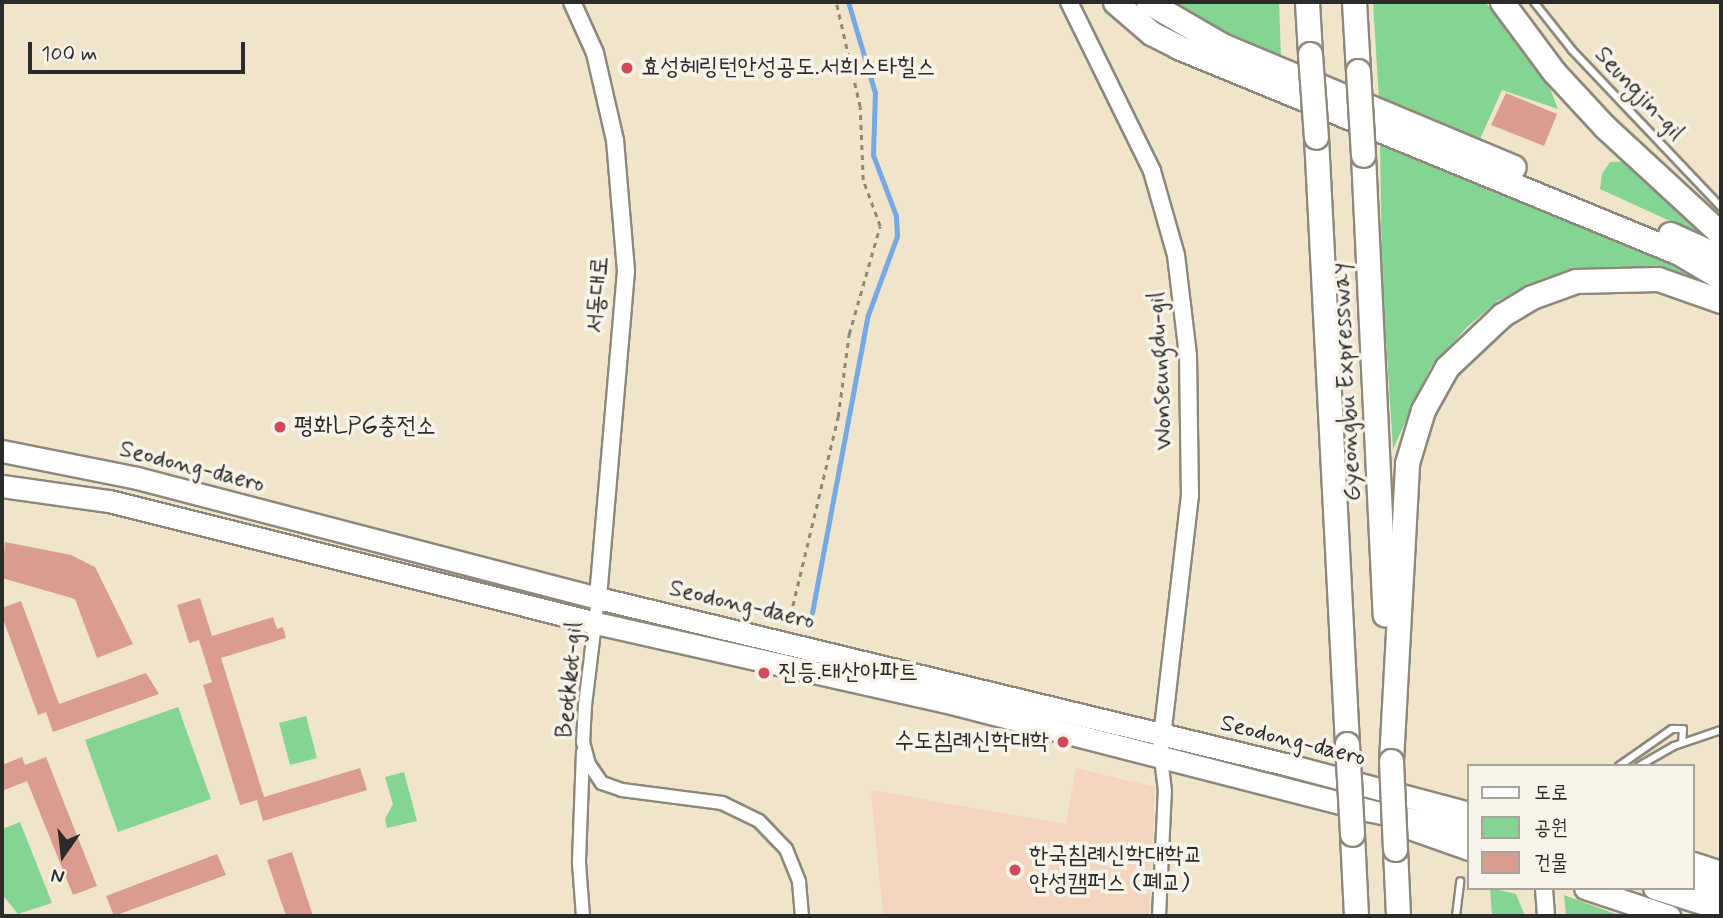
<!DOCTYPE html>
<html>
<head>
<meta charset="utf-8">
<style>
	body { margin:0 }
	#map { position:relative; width:1723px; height:918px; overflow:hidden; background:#f0e5cb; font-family:Mynerve,"Poor Story",sans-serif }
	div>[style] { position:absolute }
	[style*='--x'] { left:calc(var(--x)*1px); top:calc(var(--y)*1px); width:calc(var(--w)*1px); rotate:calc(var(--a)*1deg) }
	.built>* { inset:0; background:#f3d4bf }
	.green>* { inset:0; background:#84d493 }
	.stream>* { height:4.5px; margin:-2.25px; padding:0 2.25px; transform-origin:2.25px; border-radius:2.25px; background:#76a9e2 }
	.building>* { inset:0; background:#d99c8e }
	.path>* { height:2.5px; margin-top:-1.25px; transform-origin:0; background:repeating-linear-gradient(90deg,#8e887b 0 5px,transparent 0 10px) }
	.roads { filter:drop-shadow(2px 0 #8e887b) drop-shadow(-2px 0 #8e887b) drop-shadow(0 2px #8e887b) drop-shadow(0 -2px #8e887b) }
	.service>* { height:6px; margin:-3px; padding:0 3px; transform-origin:3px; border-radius:3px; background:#fff }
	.minor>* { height:12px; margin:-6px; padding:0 6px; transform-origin:6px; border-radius:6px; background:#fff }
	.tertiary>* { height:16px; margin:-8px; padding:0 8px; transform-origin:8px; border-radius:8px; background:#fff }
	.primary>* { height:21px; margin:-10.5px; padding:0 10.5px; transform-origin:10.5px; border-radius:10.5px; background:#fff }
	.motorway>* { height:23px; margin:-11.5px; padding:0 11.5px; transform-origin:11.5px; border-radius:11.5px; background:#fff }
	.bridges { filter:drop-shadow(2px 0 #8e887b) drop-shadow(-2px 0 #8e887b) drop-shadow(0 2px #8e887b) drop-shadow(0 -2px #8e887b) }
	.motorway-bridge>* { height:23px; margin:-11.5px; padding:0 11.5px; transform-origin:11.5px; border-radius:11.5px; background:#fff }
	.dots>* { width:19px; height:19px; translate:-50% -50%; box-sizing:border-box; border:4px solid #f7f3e8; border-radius:50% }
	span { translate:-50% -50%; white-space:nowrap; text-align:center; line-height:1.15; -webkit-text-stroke:7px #f7f3e8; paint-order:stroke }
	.poi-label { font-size:24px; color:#2b2b2b }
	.left { translate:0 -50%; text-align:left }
	.right { translate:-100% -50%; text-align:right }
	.street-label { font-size:24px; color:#2b2b2b }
	.frame { position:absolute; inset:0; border:4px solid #2b2b2b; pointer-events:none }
	.legend { position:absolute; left:1467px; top:764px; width:228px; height:126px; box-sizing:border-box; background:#f7f3e8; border:2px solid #a5a39c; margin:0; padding:9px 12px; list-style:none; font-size:21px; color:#2b2b2b }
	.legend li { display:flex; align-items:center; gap:14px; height:35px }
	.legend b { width:35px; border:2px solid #a5a39c }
	.north { position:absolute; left:28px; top:820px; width:70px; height:70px; -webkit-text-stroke:5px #f7f3e8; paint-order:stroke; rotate:194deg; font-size:19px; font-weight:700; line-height:28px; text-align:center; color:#2b2b2b }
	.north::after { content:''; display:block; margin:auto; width:24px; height:32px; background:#2b2b2b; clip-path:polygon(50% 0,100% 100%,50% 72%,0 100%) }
	.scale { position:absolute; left:28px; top:42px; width:217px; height:32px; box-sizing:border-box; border:4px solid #2b2b2b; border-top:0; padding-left:9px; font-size:21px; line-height:24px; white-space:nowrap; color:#2b2b2b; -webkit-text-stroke:5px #f7f3e8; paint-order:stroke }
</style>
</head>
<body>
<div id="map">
	<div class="built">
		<div style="clip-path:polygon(1076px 768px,1155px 787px,1149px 916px,883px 915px,871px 790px,1066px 824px)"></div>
	</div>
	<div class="green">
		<div style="clip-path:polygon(1162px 2px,1279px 2px,1281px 57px,1226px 36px)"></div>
		<div style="clip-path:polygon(1373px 2px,1485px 2px,1546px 78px,1558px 109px,1502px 90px,1480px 139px,1379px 100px)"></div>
		<div style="clip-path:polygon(1380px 141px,1656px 254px,1695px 274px,1598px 267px,1560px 274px,1499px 300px,1467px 327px,1430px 368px,1393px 449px,1382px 278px)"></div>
		<div style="clip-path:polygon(1628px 161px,1716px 242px,1600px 189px,1602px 174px,1610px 162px)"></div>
		<div style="clip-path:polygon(178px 707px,211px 799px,118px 832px,85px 740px)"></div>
		<div style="clip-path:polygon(306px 716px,317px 758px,290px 765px,279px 723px)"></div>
		<div style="clip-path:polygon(404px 772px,417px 821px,387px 828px,385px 819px,393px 804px,385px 777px)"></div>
		<div style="clip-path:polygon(20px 822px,52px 903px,18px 914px,2px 894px,2px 829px)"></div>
		<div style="clip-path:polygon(1490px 888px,1516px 894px,1525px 916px,1492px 916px)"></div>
		<div style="clip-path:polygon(1564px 895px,1621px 916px,1566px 916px)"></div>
	</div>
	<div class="stream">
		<div style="--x:812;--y:613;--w:303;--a:-79.4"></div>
		<div style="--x:868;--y:315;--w:84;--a:-69.8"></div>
		<div style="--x:897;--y:236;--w:20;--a:-93"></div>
		<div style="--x:896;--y:216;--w:65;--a:-110.7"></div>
		<div style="--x:873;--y:155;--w:62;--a:-88.2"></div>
		<div style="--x:875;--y:93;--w:95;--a:-106.5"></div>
	</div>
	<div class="building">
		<div style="clip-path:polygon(1506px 93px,1557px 114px,1544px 146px,1491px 125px)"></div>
		<div style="clip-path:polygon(5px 542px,71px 555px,95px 567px,133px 644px,97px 658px,75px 599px,2px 578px)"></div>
		<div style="clip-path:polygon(200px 598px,212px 636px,273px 617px,277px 629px,283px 627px,286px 638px,221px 658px,264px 797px,360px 768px,367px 790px,263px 821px,257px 800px,240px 805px,203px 685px,212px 682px,199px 640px,189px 643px,177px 605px)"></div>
		<div style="clip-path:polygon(21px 601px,59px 704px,146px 673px,159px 694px,53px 732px,46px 712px,38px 715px,2px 616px,2px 608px)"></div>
		<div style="clip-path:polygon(22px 757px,25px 765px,46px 757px,97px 886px,73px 895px,27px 781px,2px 791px,2px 765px)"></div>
		<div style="clip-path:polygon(292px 852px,313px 916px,286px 916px,267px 860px)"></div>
		<div style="clip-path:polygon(217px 854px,226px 875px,114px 916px,106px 896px)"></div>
	</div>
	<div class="path">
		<div style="--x:788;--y:625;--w:214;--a:-76.5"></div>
		<div style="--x:838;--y:417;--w:84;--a:-82.5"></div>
		<div style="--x:849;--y:334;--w:112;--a:-74"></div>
		<div style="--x:880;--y:226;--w:49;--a:-110.3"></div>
		<div style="--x:863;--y:180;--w:73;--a:-92.4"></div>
		<div style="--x:860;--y:107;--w:108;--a:-102.9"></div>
	</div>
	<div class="roads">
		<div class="service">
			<div style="--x:1534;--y:2;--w:61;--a:51.6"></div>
			<div style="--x:1572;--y:50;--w:216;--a:46.5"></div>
			<div style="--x:1619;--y:766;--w:65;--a:-34.9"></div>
			<div style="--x:1672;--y:729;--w:11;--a:0"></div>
			<div style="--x:1683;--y:729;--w:13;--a:94"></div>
			<div style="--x:1639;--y:766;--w:40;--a:-29.7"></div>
			<div style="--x:1674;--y:746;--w:50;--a:-18.8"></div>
			<div style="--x:1456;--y:916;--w:35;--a:-83"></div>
		</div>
		<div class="minor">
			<div style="--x:598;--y:598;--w:108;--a:96.9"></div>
			<div style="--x:585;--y:705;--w:37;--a:93"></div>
			<div style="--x:583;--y:742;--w:23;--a:75"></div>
			<div style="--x:589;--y:764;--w:23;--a:56"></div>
			<div style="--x:602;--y:783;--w:21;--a:19"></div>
			<div style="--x:622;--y:790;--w:101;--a:7.4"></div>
			<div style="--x:722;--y:803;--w:41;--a:25.9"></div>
			<div style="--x:759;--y:821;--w:39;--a:46"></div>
			<div style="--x:786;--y:849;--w:35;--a:68"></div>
			<div style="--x:799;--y:882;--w:34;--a:85"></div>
			<div style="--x:583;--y:752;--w:111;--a:92.1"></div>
			<div style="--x:579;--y:863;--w:53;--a:85.7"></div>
			<div style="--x:1159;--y:916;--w:125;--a:-87.3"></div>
			<div style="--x:1165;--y:791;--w:32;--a:-97"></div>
		</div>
		<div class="tertiary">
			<div style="--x:572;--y:2;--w:56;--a:65.7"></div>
			<div style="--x:595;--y:53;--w:89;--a:77.1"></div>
			<div style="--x:615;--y:140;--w:131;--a:85.2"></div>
			<div style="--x:626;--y:271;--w:328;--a:94.9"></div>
			<div style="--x:1069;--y:2;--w:188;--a:63.8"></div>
			<div style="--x:1152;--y:171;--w:87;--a:74.1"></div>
			<div style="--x:1176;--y:255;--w:102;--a:83.2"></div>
			<div style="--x:1188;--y:356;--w:139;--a:89.2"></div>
			<div style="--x:1190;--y:495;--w:251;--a:96.6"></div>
			<div style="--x:1544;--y:888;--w:28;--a:86"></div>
		</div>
		<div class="primary">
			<div style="--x:2;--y:451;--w:138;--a:11.3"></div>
			<div style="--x:137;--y:478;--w:476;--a:14.6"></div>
			<div style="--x:598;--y:598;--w:711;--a:13.59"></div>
			<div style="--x:1289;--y:765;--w:186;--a:14.9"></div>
			<div style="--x:2;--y:486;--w:108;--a:8"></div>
			<div style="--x:109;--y:501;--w:502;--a:14.06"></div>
			<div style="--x:596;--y:623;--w:356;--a:12.7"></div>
			<div style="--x:943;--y:701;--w:438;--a:14.4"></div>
			<div style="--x:1367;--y:810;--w:104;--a:11.6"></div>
			<div style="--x:1407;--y:827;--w:66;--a:19.5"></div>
			<div style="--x:1693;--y:863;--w:29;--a:18"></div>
			<div style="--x:1693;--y:880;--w:29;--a:18"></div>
			<div style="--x:1585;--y:888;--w:89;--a:18.4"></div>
			<div style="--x:1654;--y:888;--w:70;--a:17.4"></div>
		</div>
		<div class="motorway">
			<div style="--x:1115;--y:2;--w:48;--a:40.7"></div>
			<div style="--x:1151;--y:33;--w:30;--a:27"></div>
			<div style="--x:1178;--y:47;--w:542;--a:22.35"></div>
			<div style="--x:1679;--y:253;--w:49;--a:30.8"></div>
			<div style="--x:1148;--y:2;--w:86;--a:30.2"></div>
			<div style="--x:1222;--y:45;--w:316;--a:22.7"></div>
			<div style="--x:1307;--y:2;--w:52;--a:86.7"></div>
			<div style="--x:1354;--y:2;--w:69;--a:86.7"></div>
			<div style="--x:1502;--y:2;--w:87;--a:53.4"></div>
			<div style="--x:1554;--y:72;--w:75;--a:47.2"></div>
			<div style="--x:1605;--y:127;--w:158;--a:42.7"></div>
			<div style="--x:1316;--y:137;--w:608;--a:87.08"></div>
			<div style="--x:1363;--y:155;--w:460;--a:87.3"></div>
			<div style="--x:1670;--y:234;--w:56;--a:24.3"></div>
			<div style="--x:1391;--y:761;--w:298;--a:-86.9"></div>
			<div style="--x:1407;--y:463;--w:55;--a:-73.2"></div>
			<div style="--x:1423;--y:410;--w:49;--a:-60.8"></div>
			<div style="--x:1447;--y:367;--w:76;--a:-43.4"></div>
			<div style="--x:1502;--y:315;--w:35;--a:-31"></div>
			<div style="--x:1532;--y:297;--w:47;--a:-20"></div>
			<div style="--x:1576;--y:281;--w:82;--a:-1.4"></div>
			<div style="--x:1658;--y:279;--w:67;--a:19.2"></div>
			<div style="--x:1352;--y:834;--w:82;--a:87.2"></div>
			<div style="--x:1395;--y:849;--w:67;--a:87.4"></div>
		</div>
	</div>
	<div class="bridges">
		<div class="motorway-bridge">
			<div style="--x:1310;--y:54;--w:83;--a:85.9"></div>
			<div style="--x:1358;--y:71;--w:84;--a:86.6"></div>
			<div style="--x:1347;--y:744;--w:90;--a:86.8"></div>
			<div style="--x:1391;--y:761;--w:88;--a:87.4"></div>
		</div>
	</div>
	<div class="dots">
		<div style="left:627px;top:68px;background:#d1495b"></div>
		<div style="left:280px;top:427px;background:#d1495b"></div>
		<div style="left:764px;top:673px;background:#d1495b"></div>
		<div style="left:1063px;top:742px;background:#d1495b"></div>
		<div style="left:1015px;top:870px;background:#d1495b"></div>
	</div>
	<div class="poi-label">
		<span class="left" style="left:641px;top:68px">효성헤링턴안성공도.서희스타힐스</span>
		<span class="left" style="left:294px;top:427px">평화LPG충전소</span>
		<span class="left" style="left:778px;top:673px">진등.태산아파트</span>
		<span class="right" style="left:1049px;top:742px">수도침례신학대학</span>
		<span class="left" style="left:1029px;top:870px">한국침례신학대학교<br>안성캠퍼스 (폐교)</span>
	</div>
	<div class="street-label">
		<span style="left:1639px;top:94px;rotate:47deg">Seungjin-gil</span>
		<span style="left:598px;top:295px;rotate:-86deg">서동대로</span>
		<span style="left:1161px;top:371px;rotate:-93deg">Wonseungdu-gil</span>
		<span style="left:1347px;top:382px;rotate:-93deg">Gyeongbu Expressway</span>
		<span style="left:192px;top:467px;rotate:14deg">Seodong-daero</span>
		<span style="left:742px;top:605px;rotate:13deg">Seodong-daero</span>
		<span style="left:570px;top:680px;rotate:-85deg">Beotkkot-gil</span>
		<span style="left:1293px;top:741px;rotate:14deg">Seodong-daero</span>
	</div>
	<div class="frame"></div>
	<ul class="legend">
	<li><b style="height:9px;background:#fff"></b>도로</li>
	<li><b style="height:19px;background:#84d493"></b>공원</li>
	<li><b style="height:19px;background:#d99c8e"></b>건물</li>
	</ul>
	<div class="north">N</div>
	<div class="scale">100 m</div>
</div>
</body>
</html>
